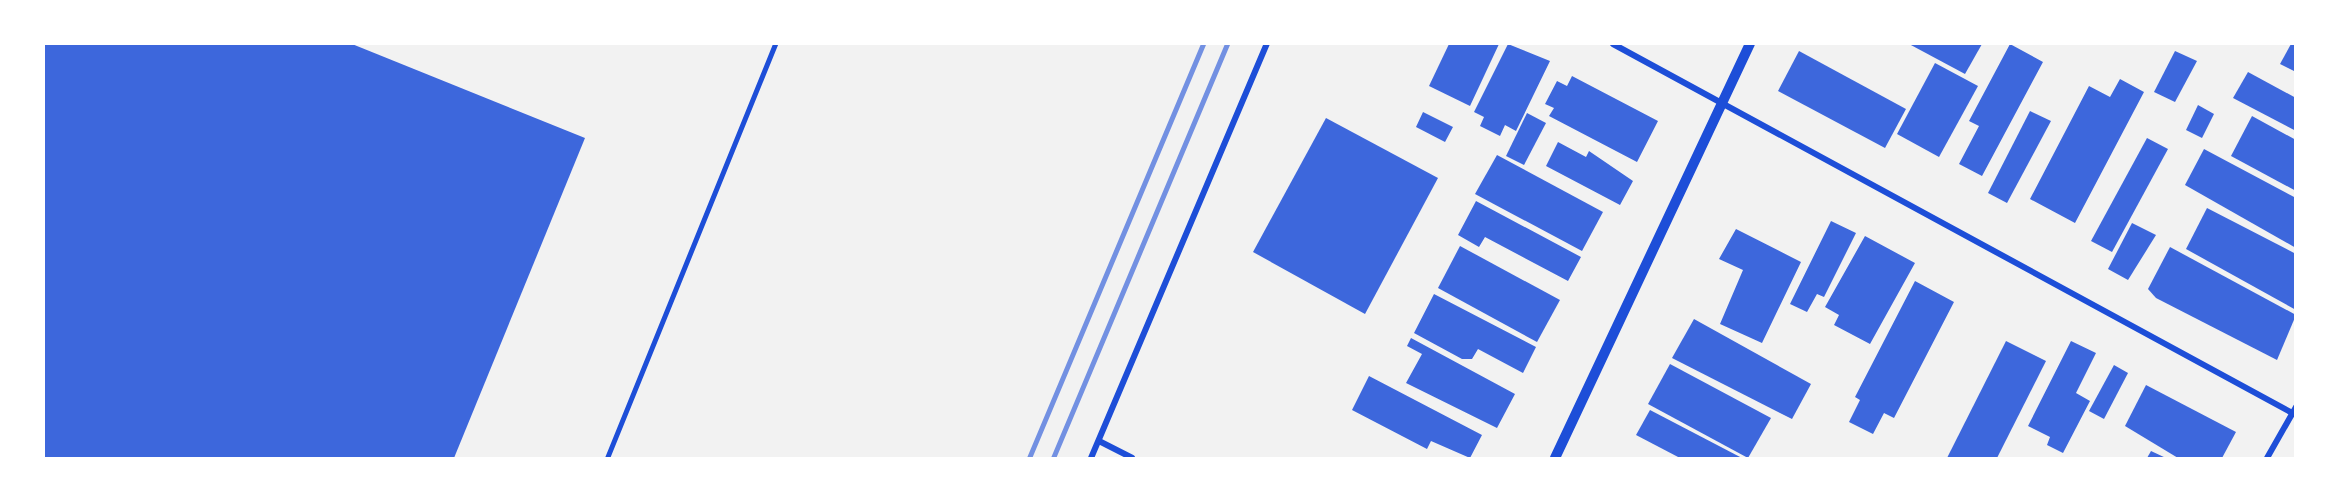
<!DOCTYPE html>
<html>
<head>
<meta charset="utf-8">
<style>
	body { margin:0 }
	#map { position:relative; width:2339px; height:502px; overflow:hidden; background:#f2f2f2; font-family:Montserrat,sans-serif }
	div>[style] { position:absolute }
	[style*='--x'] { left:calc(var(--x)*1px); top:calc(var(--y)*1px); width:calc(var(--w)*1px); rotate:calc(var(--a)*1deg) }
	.building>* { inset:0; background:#3d67dc }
	.service>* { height:4.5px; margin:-2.25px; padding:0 2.25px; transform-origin:2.25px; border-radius:2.25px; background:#1d4ed8 }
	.minor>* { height:6px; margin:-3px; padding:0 3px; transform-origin:3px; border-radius:3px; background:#1d4ed8 }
	.tertiary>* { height:10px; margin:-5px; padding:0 5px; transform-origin:5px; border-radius:5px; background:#1d4ed8 }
	.rail>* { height:4.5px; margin:-2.25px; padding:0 2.25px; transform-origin:2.25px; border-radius:2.25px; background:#7290e2 }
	span { translate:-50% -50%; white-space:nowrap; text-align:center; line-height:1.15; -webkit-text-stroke:4.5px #fff; paint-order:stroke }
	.frame { position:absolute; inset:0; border:45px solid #fff; pointer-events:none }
</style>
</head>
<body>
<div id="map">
	<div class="building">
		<div style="clip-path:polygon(44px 44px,352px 44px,585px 138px,454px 458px,44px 458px)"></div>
		<div style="clip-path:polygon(1449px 44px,1499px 44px,1470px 106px,1429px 86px)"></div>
		<div style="clip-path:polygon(1508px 44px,1550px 61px,1516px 131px,1505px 125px,1500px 136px,1480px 126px,1484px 117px,1474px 112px)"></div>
		<div style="clip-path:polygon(1909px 44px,1982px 44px,1965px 74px)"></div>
		<div style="clip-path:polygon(2010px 44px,2043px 62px,1982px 176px,1959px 164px,1979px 126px,1969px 121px)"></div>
		<div style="clip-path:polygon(2291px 44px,2296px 44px,2296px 72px,2280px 64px)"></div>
		<div style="clip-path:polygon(1799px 51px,1906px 109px,1885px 148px,1778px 91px)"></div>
		<div style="clip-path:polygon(2175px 51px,2197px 61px,2175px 102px,2154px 92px)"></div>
		<div style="clip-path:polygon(1935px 63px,1978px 86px,1939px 157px,1897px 134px)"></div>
		<div style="clip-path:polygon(2248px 72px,2296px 98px,2296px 131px,2233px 98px)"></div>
		<div style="clip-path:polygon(1572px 76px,1658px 121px,1637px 162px,1549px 116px,1554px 108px,1545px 104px,1557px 81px,1567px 86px)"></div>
		<div style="clip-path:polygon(2120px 79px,2144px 92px,2075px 223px,2030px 199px,2089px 86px,2110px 97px)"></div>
		<div style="clip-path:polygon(2198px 105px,2214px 114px,2202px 138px,2186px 130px)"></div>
		<div style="clip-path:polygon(2030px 111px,2051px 121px,2007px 203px,1988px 193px)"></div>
		<div style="clip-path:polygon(1423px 112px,1453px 127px,1445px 142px,1416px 127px)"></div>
		<div style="clip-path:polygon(1527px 113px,1546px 123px,1524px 165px,1506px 156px)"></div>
		<div style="clip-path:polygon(2252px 116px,2296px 140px,2296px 191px,2231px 156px)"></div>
		<div style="clip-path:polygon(1326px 118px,1438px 178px,1365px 314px,1253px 252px)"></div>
		<div style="clip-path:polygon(2147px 138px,2168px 149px,2112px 252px,2091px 241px)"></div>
		<div style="clip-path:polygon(1558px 142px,1586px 157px,1589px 151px,1633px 181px,1620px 205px,1546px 166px)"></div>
		<div style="clip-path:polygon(2204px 149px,2296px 198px,2296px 248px,2185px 185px)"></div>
		<div style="clip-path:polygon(1497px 155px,1603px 212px,1582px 251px,1475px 194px)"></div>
		<div style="clip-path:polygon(1476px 201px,1581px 257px,1568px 281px,1485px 237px,1479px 247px,1458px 235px)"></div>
		<div style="clip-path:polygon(2207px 208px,2296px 254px,2296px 310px,2186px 249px)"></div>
		<div style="clip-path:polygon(1831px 221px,1856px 233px,1824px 297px,1817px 294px,1807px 312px,1790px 304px)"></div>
		<div style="clip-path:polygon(2132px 223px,2156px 235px,2128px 280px,2108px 269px)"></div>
		<div style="clip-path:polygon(1736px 229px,1801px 262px,1762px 343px,1720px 324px,1743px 270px,1719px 259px)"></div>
		<div style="clip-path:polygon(1865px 236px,1915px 263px,1870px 344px,1834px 325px,1839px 315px,1825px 307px)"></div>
		<div style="clip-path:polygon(1460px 246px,1560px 300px,1537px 342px,1438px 288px)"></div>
		<div style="clip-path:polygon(2170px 247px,2296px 315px,2277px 360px,2156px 298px,2148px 289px)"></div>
		<div style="clip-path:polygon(1915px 281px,1954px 302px,1894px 418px,1884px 413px,1873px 434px,1849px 422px,1860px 400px,1855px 397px)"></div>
		<div style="clip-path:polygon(1434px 294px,1536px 347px,1523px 373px,1478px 349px,1472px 359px,1462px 359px,1414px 333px)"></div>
		<div style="clip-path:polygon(1694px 319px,1811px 384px,1792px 419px,1672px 358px)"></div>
		<div style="clip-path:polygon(1411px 338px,1515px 394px,1497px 428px,1406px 383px,1422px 354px,1407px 346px)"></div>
		<div style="clip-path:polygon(2006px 341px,2046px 361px,1997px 458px,1947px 458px)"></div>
		<div style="clip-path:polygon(2071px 341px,2096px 353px,2076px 393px,2090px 401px,2063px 453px,2047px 445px,2050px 437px,2028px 426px)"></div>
		<div style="clip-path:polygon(1670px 364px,1771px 418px,1748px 458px,1648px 404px)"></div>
		<div style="clip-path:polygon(2114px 365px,2128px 373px,2104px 419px,2089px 411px)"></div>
		<div style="clip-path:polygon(1369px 376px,1482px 435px,1470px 458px,1431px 441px,1427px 449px,1352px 410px)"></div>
		<div style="clip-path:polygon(2146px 385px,2236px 432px,2222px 458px,2178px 458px,2125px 426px)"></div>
		<div style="clip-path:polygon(1650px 410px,1742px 458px,1680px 458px,1636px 435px)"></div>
		<div style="clip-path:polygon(2151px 451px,2166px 458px,2147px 458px)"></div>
	</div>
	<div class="service">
		<div style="--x:607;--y:458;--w:447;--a:-67.9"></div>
	</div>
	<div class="minor">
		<div style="--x:1613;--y:44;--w:777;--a:28.51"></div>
		<div style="--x:1099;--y:441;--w:37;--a:27"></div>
		<div style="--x:1091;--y:458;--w:450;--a:-67"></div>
		<div style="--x:2267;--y:458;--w:59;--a:-60.4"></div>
	</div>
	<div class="tertiary">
		<div style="--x:1555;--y:458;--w:458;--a:-64.8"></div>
	</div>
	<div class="rail">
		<div style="--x:1029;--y:458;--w:449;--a:-67.2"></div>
		<div style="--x:1053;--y:458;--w:449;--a:-67.2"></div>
	</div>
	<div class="frame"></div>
</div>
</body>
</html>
